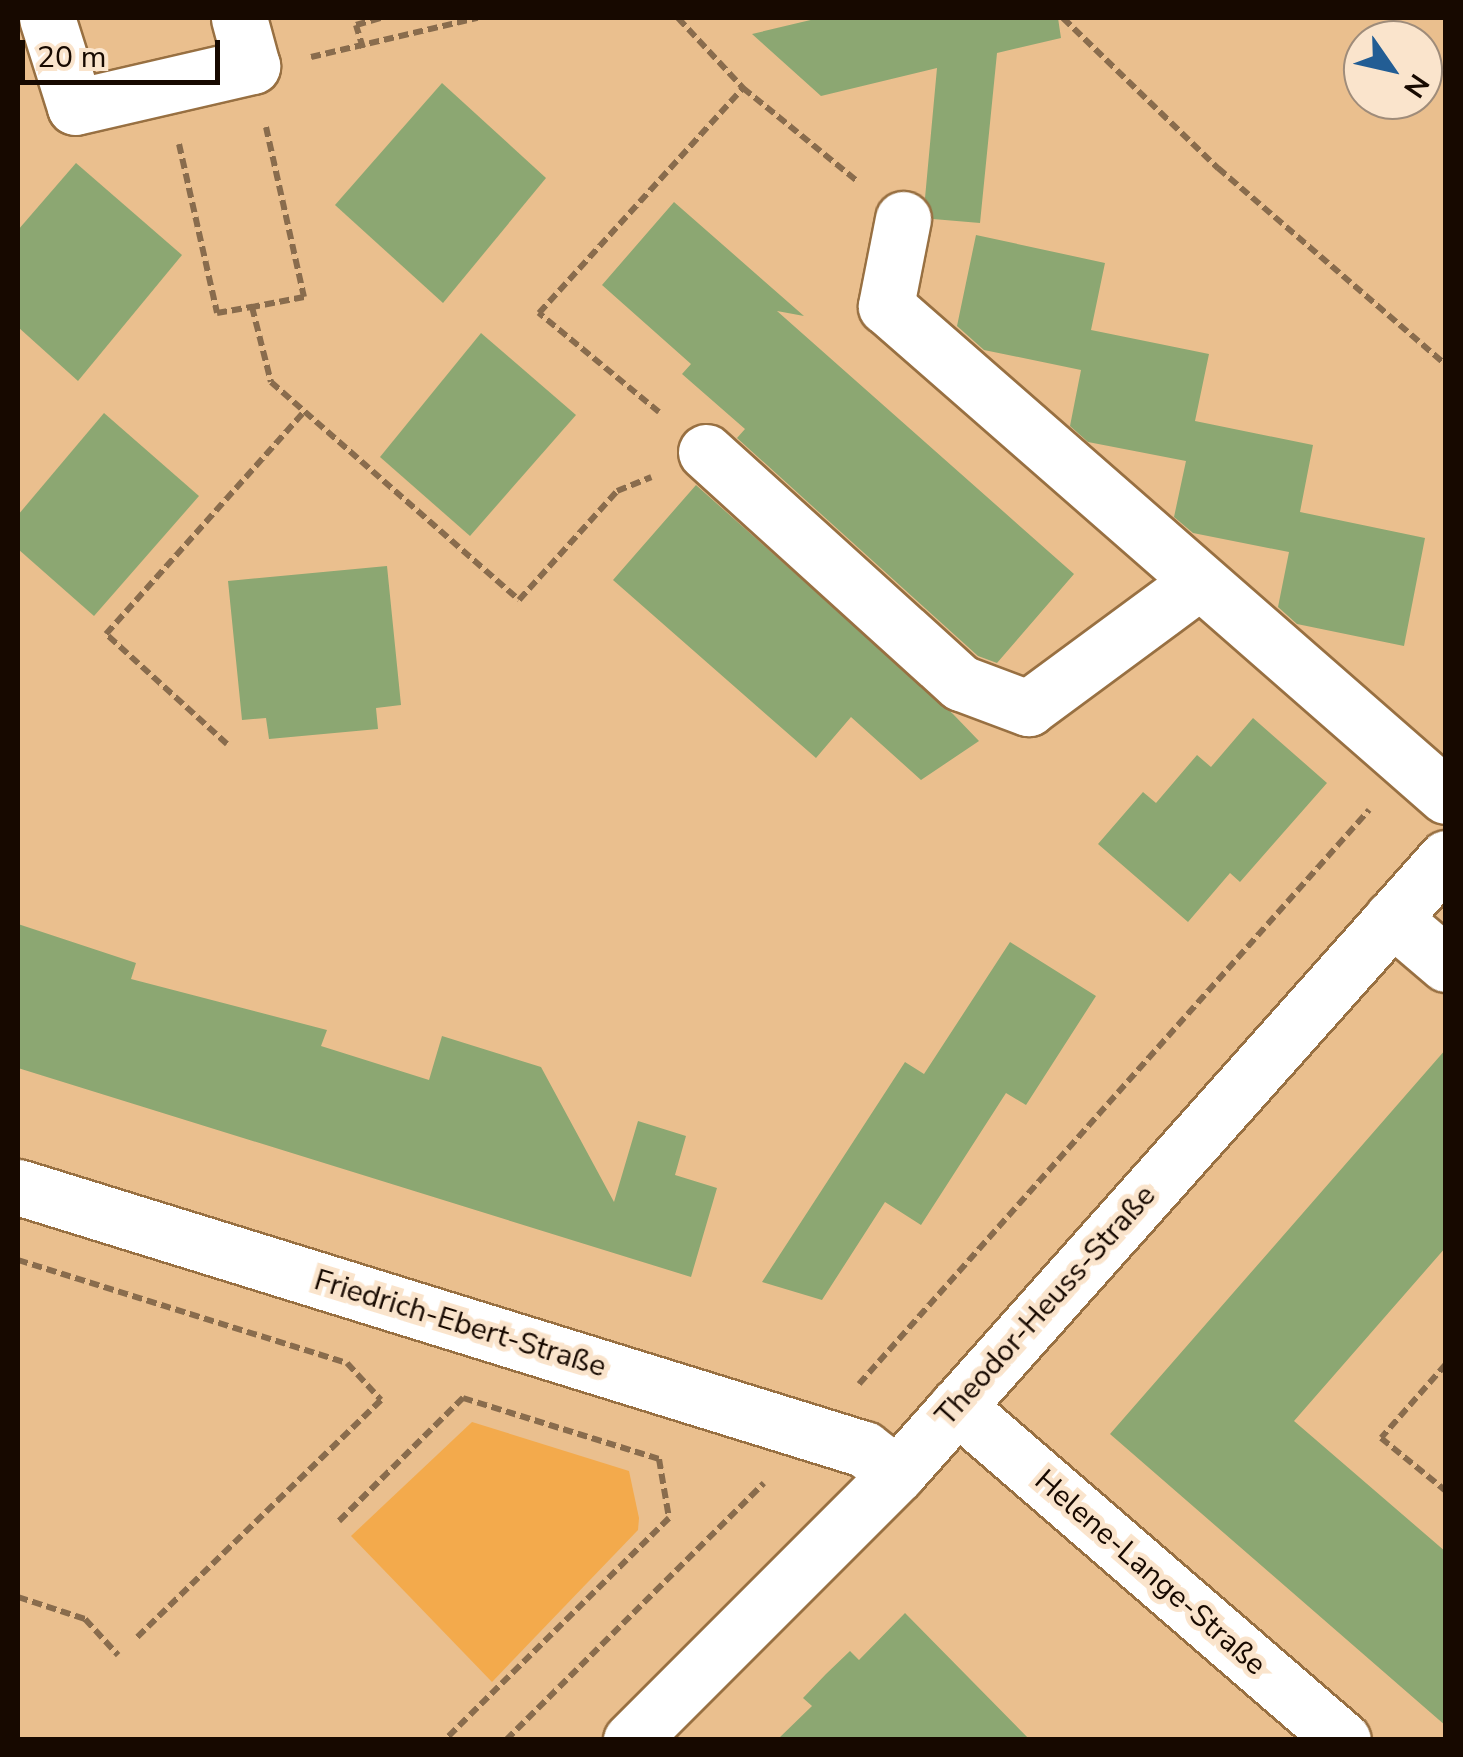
<!DOCTYPE html>
<html>
<head>
<meta charset="utf-8">
<style>
	body { margin:0 }
	#map { position:relative; width:1463px; height:1757px; overflow:hidden; background:#eabf8e; font-family:"Nunito Sans",sans-serif }
	div>[style] { position:absolute }
	[style*='--x'] { left:calc(var(--x)*1px); top:calc(var(--y)*1px); width:calc(var(--w)*1px); rotate:calc(var(--a)*1deg) }
	.green>* { inset:0; background:#f3aa4c }
	.building>* { inset:0; background:#8ca772 }
	.path>* { height:6px; margin-top:-3px; transform-origin:0; background:repeating-linear-gradient(90deg,#896c4d 0 10px,transparent 0 15px) }
	.roads { filter:drop-shadow(2px 0 #987042) drop-shadow(-2px 0 #987042) drop-shadow(0 2px #987042) drop-shadow(0 -2px #987042) }
	.minor>* { height:55px; margin:-27.5px; padding:0 27.5px; transform-origin:27.5px; border-radius:27.5px; background:#fff }
	span { translate:-50% -50%; white-space:nowrap; text-align:center; line-height:1.15; -webkit-text-stroke:10px #fae4cc; paint-order:stroke }
	.street-label { font-size:30px; color:#170900 }
	.frame { position:absolute; inset:0; border:20px solid #170900; pointer-events:none }
	.north { position:absolute; left:1343px; top:20px; width:100px; height:100px; box-sizing:border-box; background:#fae4cc; border:2px solid #9f8c7a; border-radius:50%; rotate:124deg; font-size:28px; font-weight:700; line-height:40px; text-align:center; color:#170900 }
	.north::after { content:''; display:block; margin:auto; width:35px; height:45px; background:#225d94; clip-path:polygon(50% 0,100% 100%,50% 72%,0 100%) }
	.scale { position:absolute; left:20px; top:40px; width:200px; height:45px; box-sizing:border-box; border:5px solid #170900; border-top:0; padding-left:12px; font-size:30px; line-height:35px; white-space:nowrap; color:#170900; -webkit-text-stroke:8px #fae4cc; paint-order:stroke }
</style>
</head>
<body>
<div id="map">
	<div class="green">
		<div style="clip-path:polygon(472px 1422px,629px 1471px,639px 1518px,638px 1530px,492px 1682px,351px 1536px)"></div>
	</div>
	<div class="building">
		<div style="clip-path:polygon(819px 18px,1058px 18px,1061px 38px,997px 53px,980px 223px,933px 219px,925px 198px,937px 68px,821px 96px,752px 34px)"></div>
		<div style="clip-path:polygon(442px 83px,546px 178px,443px 303px,335px 205px)"></div>
		<div style="clip-path:polygon(76px 163px,182px 255px,78px 381px,18px 327px,18px 230px)"></div>
		<div style="clip-path:polygon(674px 202px,804px 316px,777px 311px,1074px 574px,997px 663px,978px 656px,737px 438px,745px 429px,682px 374px,691px 364px,602px 285px)"></div>
		<div style="clip-path:polygon(976px 235px,1105px 263px,1091px 330px,1209px 354px,1195px 421px,1313px 445px,1300px 512px,1425px 538px,1404px 646px,1297px 624px,1278px 607px,1289px 552px,1193px 533px,1174px 517px,1186px 461px,1088px 442px,1070px 426px,1081px 370px,984px 350px,957px 326px)"></div>
		<div style="clip-path:polygon(481px 333px,576px 415px,470px 536px,380px 457px)"></div>
		<div style="clip-path:polygon(104px 413px,199px 496px,94px 616px,18px 549px,18px 515px)"></div>
		<div style="clip-path:polygon(696px 485px,953px 714px,979px 741px,921px 780px,851px 717px,816px 758px,613px 580px)"></div>
		<div style="clip-path:polygon(387px 566px,401px 705px,376px 708px,378px 729px,269px 739px,266px 718px,242px 720px,228px 581px)"></div>
		<div style="clip-path:polygon(1253px 718px,1327px 783px,1240px 882px,1230px 873px,1188px 922px,1098px 844px,1143px 792px,1156px 803px,1197px 755px,1211px 767px)"></div>
		<div style="clip-path:polygon(18px 924px,136px 963px,131px 979px,327px 1030px,321px 1046px,429px 1080px,442px 1036px,541px 1067px,614px 1202px,638px 1121px,686px 1136px,675px 1175px,717px 1188px,691px 1277px,18px 1068px)"></div>
		<div style="clip-path:polygon(1010px 942px,1096px 996px,1026px 1105px,1006px 1093px,921px 1225px,885px 1202px,822px 1300px,762px 1282px,905px 1062px,924px 1074px)"></div>
		<div style="clip-path:polygon(1446px 1049px,1446px 1247px,1294px 1421px,1446px 1552px,1446px 1726px,1110px 1434px)"></div>
		<div style="clip-path:polygon(905px 1613px,1030px 1740px,777px 1740px,812px 1706px,803px 1698px,826px 1674px,850px 1651px,859px 1660px)"></div>
	</div>
	<div class="path">
		<div style="--x:678;--y:18;--w:96;--a:47.1"></div>
		<div style="--x:743;--y:88;--w:146;--a:39.2"></div>
		<div style="--x:1063;--y:18;--w:216;--a:44.1"></div>
		<div style="--x:1218;--y:168;--w:301;--a:40.8"></div>
		<div style="--x:363;--y:48;--w:24;--a:-107"></div>
		<div style="--x:356;--y:25;--w:26;--a:-16"></div>
		<div style="--x:311;--y:57;--w:171;--a:-13.2"></div>
		<div style="--x:266;--y:127;--w:174;--a:77.4"></div>
		<div style="--x:304;--y:297;--w:53;--a:169.1"></div>
		<div style="--x:252;--y:307;--w:77;--a:75.8"></div>
		<div style="--x:271;--y:382;--w:330;--a:41.3"></div>
		<div style="--x:519;--y:600;--w:147;--a:-48"></div>
		<div style="--x:617;--y:491;--w:37;--a:-22"></div>
		<div style="--x:179;--y:144;--w:173;--a:77.3"></div>
		<div style="--x:217;--y:313;--w:36;--a:-10"></div>
		<div style="--x:659;--y:412;--w:156;--a:-140.5"></div>
		<div style="--x:539;--y:313;--w:304;--a:-47.8"></div>
		<div style="--x:227;--y:744;--w:164;--a:-137.7"></div>
		<div style="--x:106;--y:634;--w:297;--a:-48.3"></div>
		<div style="--x:18;--y:1260;--w:345;--a:17.4"></div>
		<div style="--x:347;--y:1363;--w:50;--a:47.4"></div>
		<div style="--x:381;--y:1400;--w:344;--a:135.8"></div>
		<div style="--x:1446;--y:1364;--w:98;--a:131.3"></div>
		<div style="--x:1381;--y:1438;--w:84;--a:39.2"></div>
		<div style="--x:859;--y:1384;--w:768;--a:-48.38"></div>
		<div style="--x:339;--y:1521;--w:175;--a:-44.8"></div>
		<div style="--x:463;--y:1398;--w:205;--a:17.3"></div>
		<div style="--x:659;--y:1459;--w:60;--a:80.4"></div>
		<div style="--x:669;--y:1518;--w:315;--a:135.3"></div>
		<div style="--x:18;--y:1597;--w:71;--a:18.2"></div>
		<div style="--x:85;--y:1619;--w:49;--a:47.5"></div>
		<div style="--x:506;--y:1740;--w:364;--a:-44.9"></div>
	</div>
	<div class="roads">
		<div class="minor">
			<div style="--x:47;--y:18;--w:93;--a:72.5"></div>
			<div style="--x:75;--y:107;--w:182;--a:-13"></div>
			<div style="--x:252;--y:66;--w:50;--a:-105.2"></div>
			<div style="--x:903;--y:219;--w:89;--a:101.1"></div>
			<div style="--x:886;--y:306;--w:744;--a:41.19"></div>
			<div style="--x:706;--y:452;--w:344;--a:42.2"></div>
			<div style="--x:961;--y:683;--w:72;--a:20.5"></div>
			<div style="--x:1028;--y:708;--w:209;--a:-36.4"></div>
			<div style="--x:1392;--y:918;--w:71;--a:40.4"></div>
			<div style="--x:18;--y:1187;--w:886;--a:17.21"></div>
			<div style="--x:864;--y:1449;--w:41;--a:37.1"></div>
			<div style="--x:957;--y:1406;--w:510;--a:40.87"></div>
			<div style="--x:631;--y:1740;--w:376;--a:-45"></div>
			<div style="--x:897;--y:1474;--w:825;--a:-48.29"></div>
		</div>
	</div>
	<div class="street-label">
		<span style="left:1046px;top:1306px;rotate:-48deg">Theodor-Heuss-Straße</span>
		<span style="left:460px;top:1324px;rotate:17deg">Friedrich-Ebert-Straße</span>
		<span style="left:1150px;top:1573px;rotate:41deg">Helene-Lange-Straße</span>
	</div>
	<div class="frame"></div>
	<div class="north">N</div>
	<div class="scale">20 m</div>
</div>
</body>
</html>
